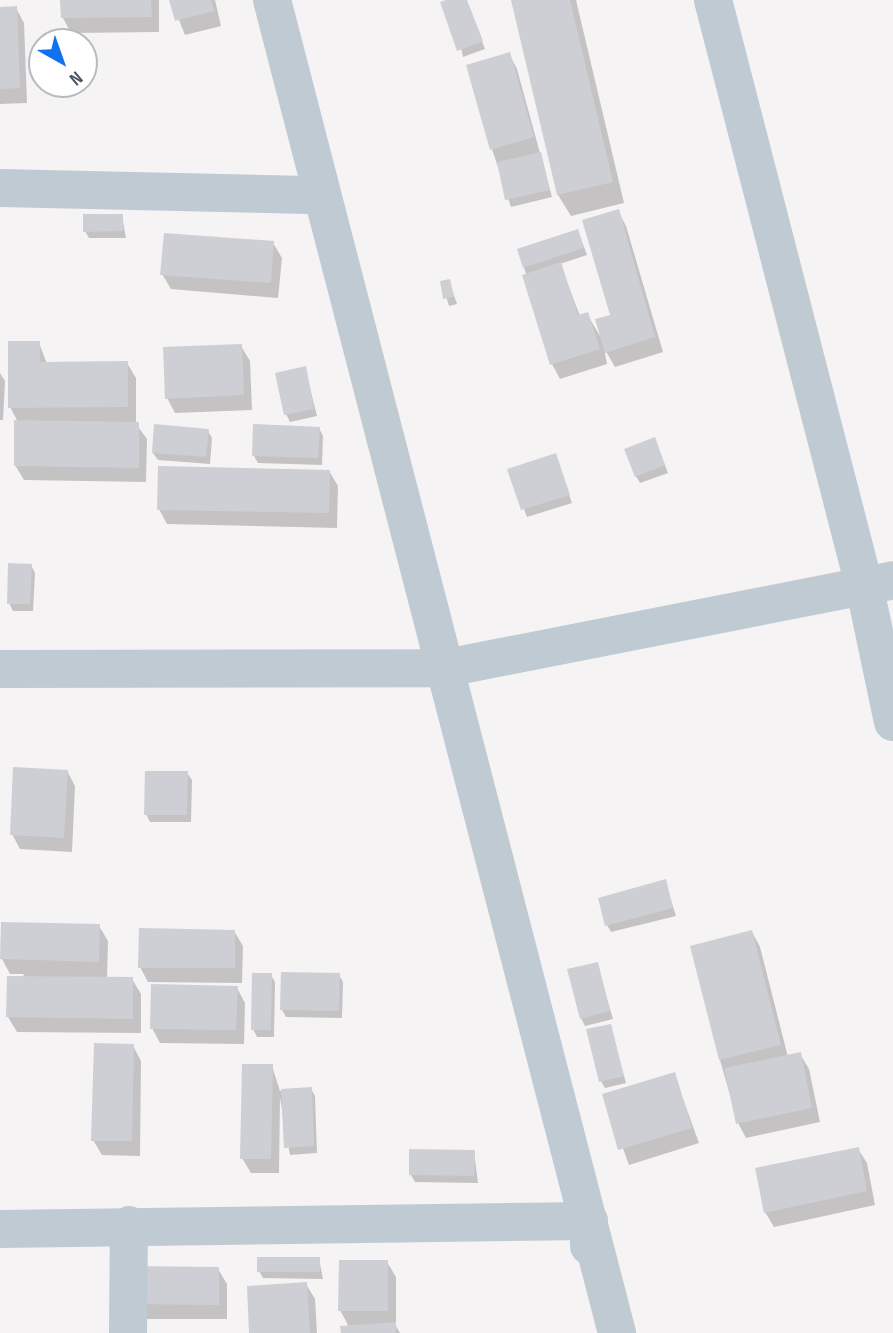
<!DOCTYPE html>
<html>
<head>
<meta charset="utf-8">
<style>
	body { margin:0 }
	#map { position:relative; width:893px; height:1333px; overflow:hidden; background:#f5f3f3; font-family:"Sofia Sans Condensed",sans-serif }
	div>[style] { position:absolute }
	[style*='--x'] { left:calc(var(--x)*1px); top:calc(var(--y)*1px); width:calc(var(--w)*1px); rotate:calc(var(--a)*1deg) }
	.shadow>* { inset:0; background:#0003 }
	.building>* { inset:0; background:#cdcfd5 }
	.minor>* { height:38px; margin:-19px; padding:0 19px; transform-origin:19px; border-radius:19px; background:#c0cad3 }
	.tertiary>* { height:38px; margin:-19px; padding:0 19px; transform-origin:19px; border-radius:19px; background:#c0cad3 }
	span { translate:-50% -50%; white-space:nowrap; text-align:center; line-height:1.15; -webkit-text-stroke:5px #fff; paint-order:stroke }
	.north { position:absolute; left:28px; top:28px; width:70px; height:70px; box-sizing:border-box; background:#fff; border:2px solid #b6bbc0; border-radius:50%; rotate:140deg; font-size:19px; font-weight:700; line-height:28px; text-align:center; color:#495662 }
	.north::after { content:''; display:block; margin:auto; width:24px; height:32px; background:#1171f1; clip-path:polygon(50% 0,100% 100%,50% 72%,0 100%) }
</style>
</head>
<body>
<div id="map">
	<div class="shadow">
		<div style="clip-path:polygon(62px 0,159px 0,159px 32px,71px 33px,63px 18px)"></div>
		<div style="clip-path:polygon(171px 0,215px 0,221px 26px,185px 35px)"></div>
		<div style="clip-path:polygon(451px 0,466px 0,485px 49px,463px 57px)"></div>
		<div style="clip-path:polygon(513px 0,576px 0,624px 203px,571px 216px,558px 195px)"></div>
		<div style="clip-path:polygon(16px 8px,24px 23px,27px 103px,0 104px,0 9px)"></div>
		<div style="clip-path:polygon(509px 54px,517px 69px,552px 197px,511px 207px,492px 149px)"></div>
		<div style="clip-path:polygon(618px 211px,626px 226px,663px 352px,615px 367px,604px 348px,607px 364px,560px 379px,552px 364px,524px 267px,578px 231px,587px 255px,560px 264px,580px 316px,587px 314px,603px 341px,612px 316px)"></div>
		<div style="clip-path:polygon(122px 216px,126px 238px,89px 238px,85px 231px)"></div>
		<div style="clip-path:polygon(273px 243px,282px 258px,278px 298px,171px 289px,162px 274px)"></div>
		<div style="clip-path:polygon(449px 281px,457px 304px,449px 306px,442px 283px)"></div>
		<div style="clip-path:polygon(39px 343px,47px 364px,127px 363px,136px 378px,136px 424px,147px 439px,146px 482px,24px 480px,15px 465px,18px 422px,10px 407px)"></div>
		<div style="clip-path:polygon(241px 346px,250px 361px,252px 410px,175px 413px,167px 398px)"></div>
		<div style="clip-path:polygon(305px 368px,317px 416px,290px 422px,286px 414px)"></div>
		<div style="clip-path:polygon(0 373px,5px 381px,3px 420px,0 420px)"></div>
		<div style="clip-path:polygon(319px 428px,323px 436px,322px 465px,258px 463px,254px 456px)"></div>
		<div style="clip-path:polygon(208px 431px,212px 438px,210px 464px,158px 460px,153px 453px)"></div>
		<div style="clip-path:polygon(655px 440px,668px 473px,640px 483px,636px 476px)"></div>
		<div style="clip-path:polygon(555px 455px,572px 503px,527px 517px,509px 470px)"></div>
		<div style="clip-path:polygon(329px 471px,338px 486px,337px 528px,167px 524px,159px 509px)"></div>
		<div style="clip-path:polygon(31px 565px,35px 573px,33px 611px,13px 611px,9px 603px)"></div>
		<div style="clip-path:polygon(67px 771px,75px 786px,72px 852px,20px 849px,12px 834px)"></div>
		<div style="clip-path:polygon(187px 773px,192px 780px,191px 822px,150px 822px,146px 814px)"></div>
		<div style="clip-path:polygon(665px 881px,676px 916px,611px 932px,607px 925px)"></div>
		<div style="clip-path:polygon(99px 926px,108px 941px,107px 979px,132px 979px,141px 994px,141px 1033px,17px 1032px,8px 1017px,24px 974px,10px 974px,2px 959px)"></div>
		<div style="clip-path:polygon(234px 931px,243px 946px,242px 983px,148px 982px,140px 967px)"></div>
		<div style="clip-path:polygon(752px 932px,760px 947px,788px 1057px,800px 1054px,809px 1069px,820px 1122px,746px 1138px,738px 1123px,720px 1060px)"></div>
		<div style="clip-path:polygon(597px 964px,613px 1019px,585px 1026px,581px 1018px)"></div>
		<div style="clip-path:polygon(271px 975px,275px 982px,274px 1037px,257px 1037px,253px 1029px)"></div>
		<div style="clip-path:polygon(339px 975px,343px 982px,342px 1018px,286px 1017px,282px 1010px)"></div>
		<div style="clip-path:polygon(237px 988px,245px 1003px,244px 1044px,160px 1043px,152px 1028px)"></div>
		<div style="clip-path:polygon(610px 1026px,626px 1083px,605px 1088px,601px 1081px)"></div>
		<div style="clip-path:polygon(133px 1046px,141px 1061px,140px 1156px,102px 1155px,93px 1140px)"></div>
		<div style="clip-path:polygon(272px 1066px,280px 1091px,311px 1089px,315px 1096px,317px 1153px,290px 1155px,280px 1098px,279px 1173px,251px 1173px,242px 1158px)"></div>
		<div style="clip-path:polygon(674px 1074px,699px 1143px,629px 1165px,604px 1096px)"></div>
		<div style="clip-path:polygon(858px 1149px,867px 1163px,875px 1205px,774px 1227px,765px 1212px)"></div>
		<div style="clip-path:polygon(474px 1152px,478px 1183px,415px 1182px,411px 1175px)"></div>
		<div style="clip-path:polygon(319px 1259px,323px 1279px,263px 1278px,259px 1271px)"></div>
		<div style="clip-path:polygon(387px 1262px,396px 1277px,396px 1326px,400px 1333px,343px 1333px,349px 1327px,340px 1310px)"></div>
		<div style="clip-path:polygon(218px 1269px,227px 1284px,227px 1319px,132px 1319px,124px 1304px)"></div>
		<div style="clip-path:polygon(306px 1284px,315px 1299px,317px 1333px,251px 1333px)"></div>
	</div>
	<div class="building">
		<div style="clip-path:polygon(60px 0,151px 0,152px 17px,61px 18px)"></div>
		<div style="clip-path:polygon(169px 0,211px 0,214px 11px,175px 21px)"></div>
		<div style="clip-path:polygon(446px 0,467px 0,483px 41px,457px 51px,440px 2px)"></div>
		<div style="clip-path:polygon(511px 0,570px 0,613px 182px,557px 195px)"></div>
		<div style="clip-path:polygon(17px 6px,20px 88px,0 89px,0 7px)"></div>
		<div style="clip-path:polygon(510px 52px,534px 137px,490px 150px,466px 65px)"></div>
		<div style="clip-path:polygon(541px 152px,550px 190px,505px 200px,497px 162px)"></div>
		<div style="clip-path:polygon(619px 209px,655px 337px,605px 353px,595px 319px,610px 315px,582px 220px)"></div>
		<div style="clip-path:polygon(83px 214px,123px 214px,123px 231px,83px 232px)"></div>
		<div style="clip-path:polygon(578px 229px,584px 248px,523px 268px,517px 249px)"></div>
		<div style="clip-path:polygon(164px 233px,274px 241px,271px 283px,160px 275px)"></div>
		<div style="clip-path:polygon(561px 262px,578px 315px,588px 312px,600px 349px,550px 365px,522px 275px)"></div>
		<div style="clip-path:polygon(450px 279px,454px 297px,443px 299px,440px 281px)"></div>
		<div style="clip-path:polygon(8px 341px,40px 341px,40px 362px,128px 361px,128px 407px,8px 408px)"></div>
		<div style="clip-path:polygon(242px 344px,244px 395px,165px 399px,163px 347px)"></div>
		<div style="clip-path:polygon(306px 366px,314px 409px,284px 415px,275px 373px)"></div>
		<div style="clip-path:polygon(14px 420px,139px 422px,139px 468px,14px 466px)"></div>
		<div style="clip-path:polygon(154px 424px,209px 429px,206px 457px,152px 453px)"></div>
		<div style="clip-path:polygon(253px 424px,320px 427px,318px 458px,252px 456px)"></div>
		<div style="clip-path:polygon(655px 437px,665px 465px,635px 477px,624px 449px)"></div>
		<div style="clip-path:polygon(556px 453px,570px 495px,521px 510px,507px 469px)"></div>
		<div style="clip-path:polygon(158px 466px,330px 470px,329px 513px,157px 510px)"></div>
		<div style="clip-path:polygon(8px 563px,32px 564px,30px 604px,7px 604px)"></div>
		<div style="clip-path:polygon(13px 767px,68px 770px,64px 838px,10px 835px)"></div>
		<div style="clip-path:polygon(145px 771px,188px 771px,187px 815px,144px 815px)"></div>
		<div style="clip-path:polygon(666px 879px,673px 908px,605px 926px,598px 898px)"></div>
		<div style="clip-path:polygon(1px 922px,100px 924px,99px 962px,0 959px)"></div>
		<div style="clip-path:polygon(139px 928px,235px 930px,235px 968px,138px 968px)"></div>
		<div style="clip-path:polygon(752px 930px,781px 1045px,719px 1060px,690px 946px)"></div>
		<div style="clip-path:polygon(598px 962px,610px 1011px,580px 1019px,567px 969px)"></div>
		<div style="clip-path:polygon(281px 972px,340px 973px,339px 1011px,280px 1010px)"></div>
		<div style="clip-path:polygon(252px 973px,272px 973px,271px 1030px,251px 1030px)"></div>
		<div style="clip-path:polygon(7px 976px,133px 977px,133px 1019px,6px 1017px)"></div>
		<div style="clip-path:polygon(151px 984px,238px 986px,236px 1030px,150px 1029px)"></div>
		<div style="clip-path:polygon(611px 1024px,624px 1076px,599px 1082px,586px 1029px)"></div>
		<div style="clip-path:polygon(94px 1043px,134px 1044px,132px 1141px,91px 1141px)"></div>
		<div style="clip-path:polygon(801px 1052px,812px 1108px,736px 1124px,724px 1068px)"></div>
		<div style="clip-path:polygon(242px 1064px,273px 1064px,271px 1159px,240px 1159px)"></div>
		<div style="clip-path:polygon(675px 1072px,692px 1128px,618px 1150px,602px 1094px)"></div>
		<div style="clip-path:polygon(312px 1087px,314px 1146px,284px 1148px,281px 1089px)"></div>
		<div style="clip-path:polygon(859px 1147px,867px 1191px,764px 1213px,755px 1168px)"></div>
		<div style="clip-path:polygon(409px 1149px,475px 1150px,474px 1176px,409px 1175px)"></div>
		<div style="clip-path:polygon(257px 1257px,320px 1257px,320px 1272px,257px 1272px)"></div>
		<div style="clip-path:polygon(339px 1260px,388px 1260px,388px 1311px,338px 1311px)"></div>
		<div style="clip-path:polygon(123px 1266px,219px 1267px,219px 1305px,122px 1304px)"></div>
		<div style="clip-path:polygon(307px 1282px,310px 1333px,249px 1333px,247px 1286px)"></div>
		<div style="clip-path:polygon(396px 1322px,396px 1333px,341px 1333px,340px 1326px)"></div>
	</div>
	<div class="minor">
		<div style="--x:272;--y:0;--w:1377;--a:75.49"></div>
		<div style="--x:0;--y:188;--w:320;--a:1.3"></div>
		<div style="--x:0;--y:669;--w:446;--a:-0.1"></div>
		<div style="--x:446;--y:668;--w:456;--a:-11.1"></div>
		<div style="--x:0;--y:1229;--w:589;--a:-0.78"></div>
		<div style="--x:589;--y:1221;--w:25;--a:90"></div>
		<div style="--x:128;--y:1333;--w:108;--a:-89.5"></div>
	</div>
	<div class="tertiary">
		<div style="--x:713;--y:0;--w:608;--a:75.53"></div>
		<div style="--x:865;--y:589;--w:136;--a:78.1"></div>
	</div>
	<div class="north">N</div>
</div>
</body>
</html>
